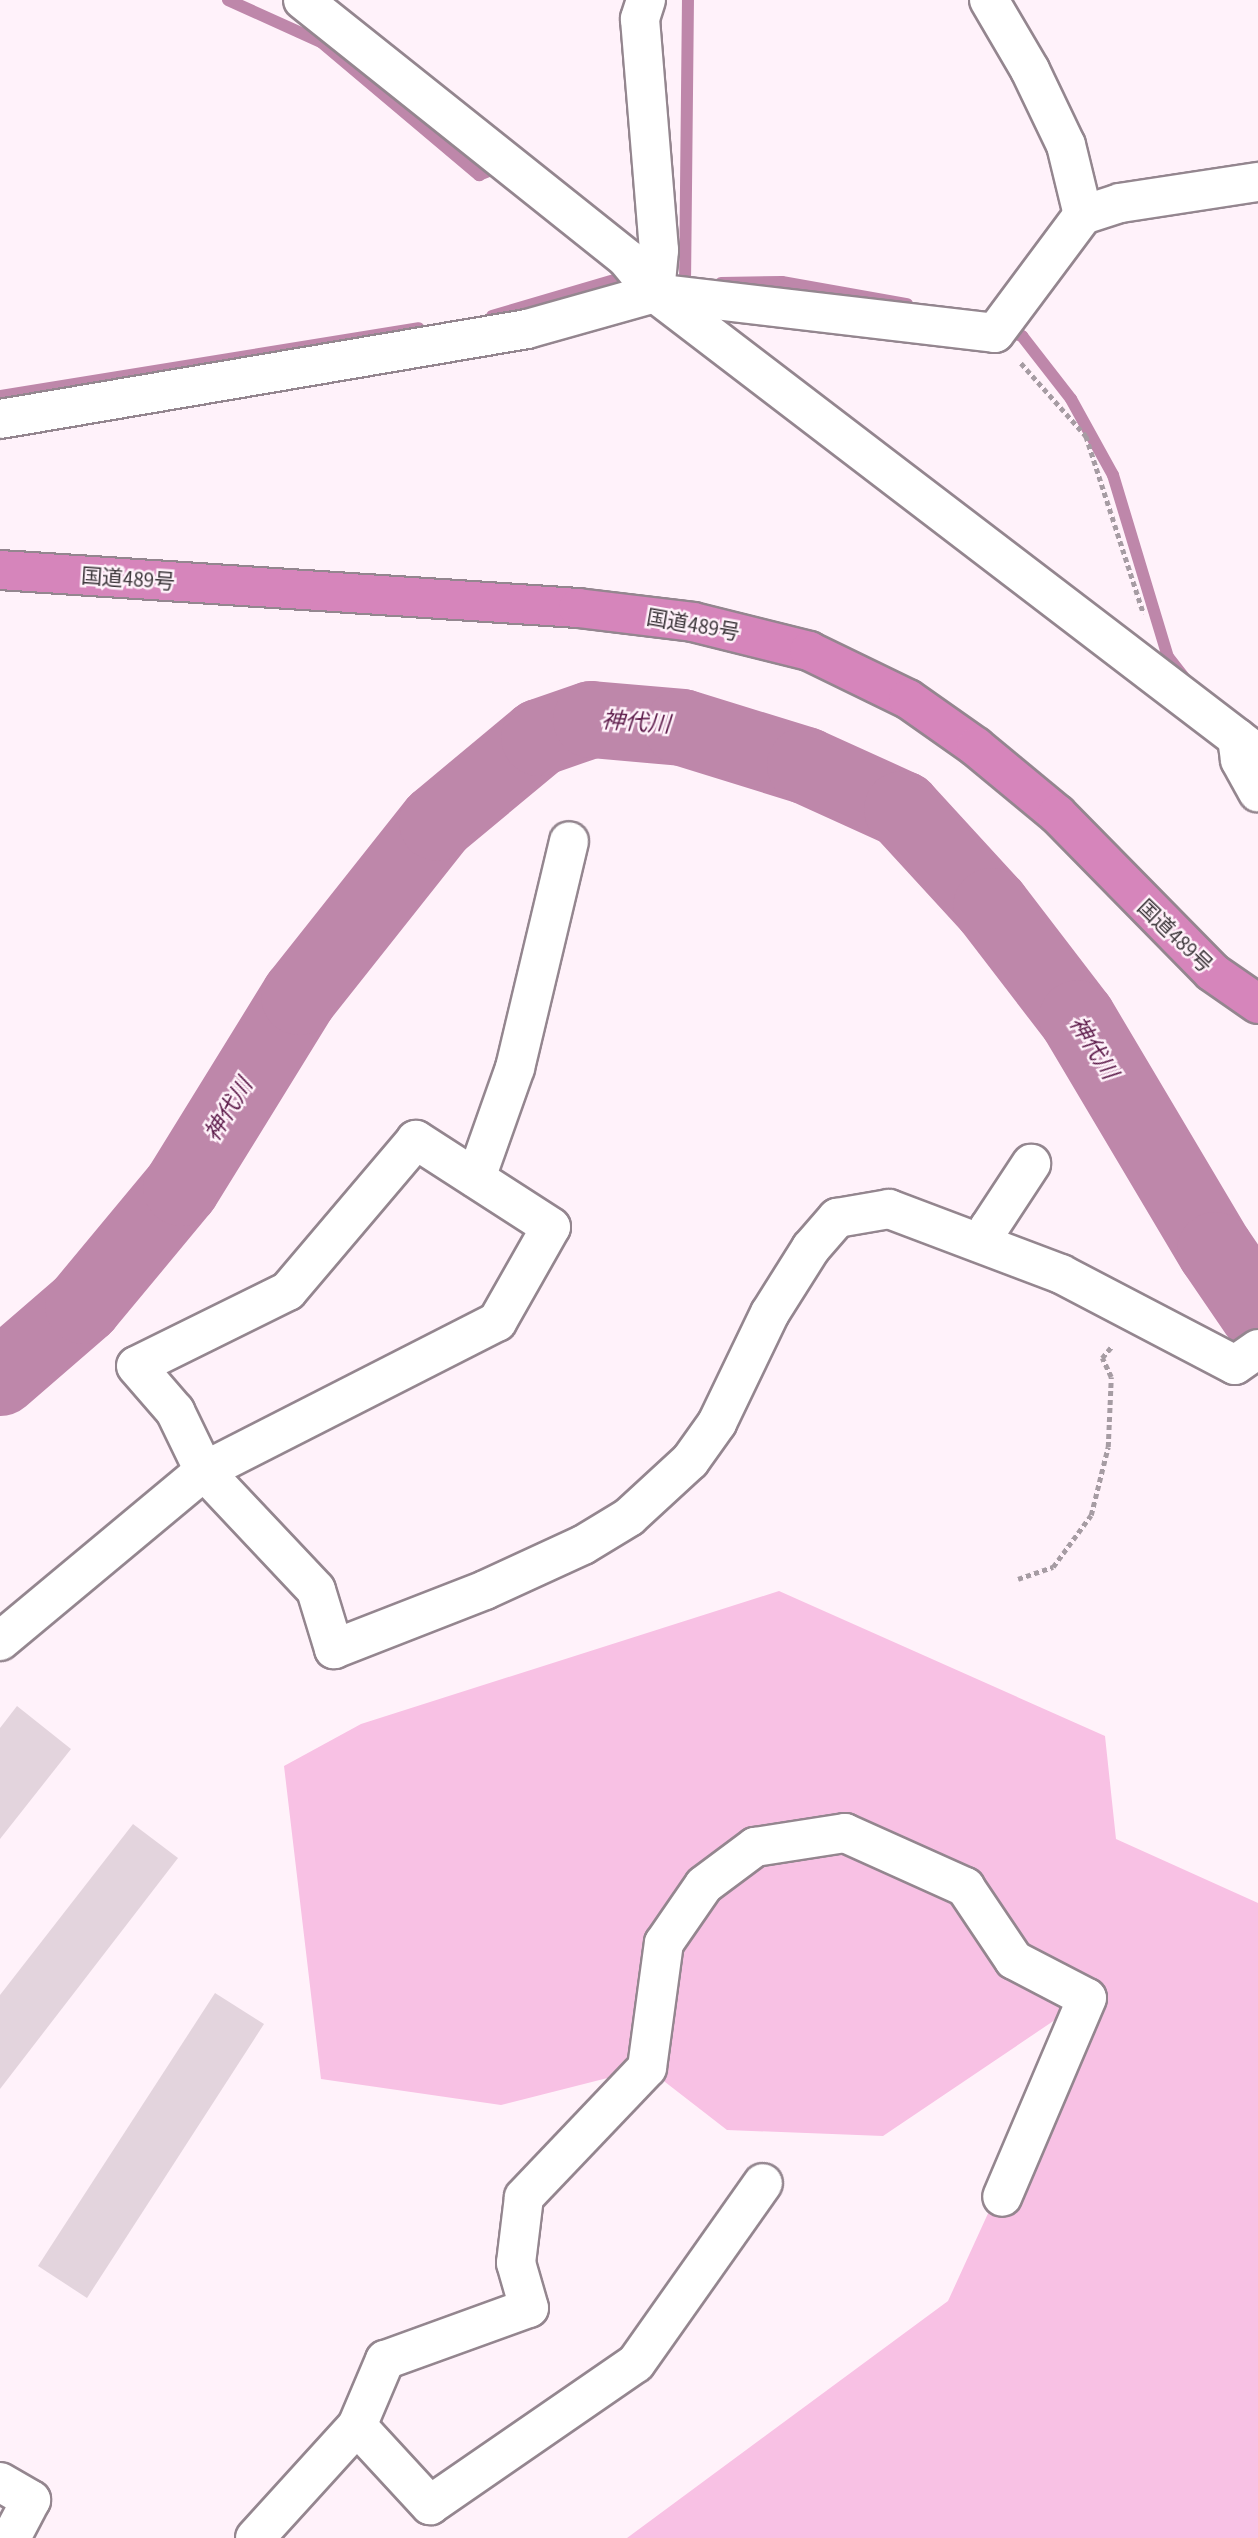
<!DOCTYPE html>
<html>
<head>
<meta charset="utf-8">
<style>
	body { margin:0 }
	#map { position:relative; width:1258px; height:2538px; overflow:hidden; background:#fff2fa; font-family:"Source Sans 3","Noto Sans JP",sans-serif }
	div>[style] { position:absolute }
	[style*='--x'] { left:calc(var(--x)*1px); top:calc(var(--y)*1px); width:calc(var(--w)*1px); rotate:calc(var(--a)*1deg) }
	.green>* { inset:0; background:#f8c1e4 }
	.stream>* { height:12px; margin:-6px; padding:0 6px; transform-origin:6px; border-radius:6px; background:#be87aa }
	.river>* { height:77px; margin:-38.5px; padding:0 38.5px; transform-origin:38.5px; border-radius:38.5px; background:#be87aa }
	.building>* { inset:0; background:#e3d4dd }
	.path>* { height:4.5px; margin-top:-2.25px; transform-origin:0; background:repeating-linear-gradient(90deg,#a69ca3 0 5px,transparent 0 8.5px) }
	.roads { filter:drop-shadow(2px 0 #94868f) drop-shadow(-2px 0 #94868f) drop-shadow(0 2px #94868f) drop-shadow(0 -2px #94868f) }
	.street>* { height:38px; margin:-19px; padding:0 19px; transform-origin:19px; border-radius:19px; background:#fff }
	.highway>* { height:38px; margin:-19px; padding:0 19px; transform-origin:19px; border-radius:19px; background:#d685bb }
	span { translate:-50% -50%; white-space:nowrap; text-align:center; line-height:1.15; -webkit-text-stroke:5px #fff2fa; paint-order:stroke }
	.street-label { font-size:21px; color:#3b3539 }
	.water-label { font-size:23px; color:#5e1c4b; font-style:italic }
</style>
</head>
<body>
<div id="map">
	<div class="green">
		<div style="clip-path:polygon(779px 1591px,1105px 1736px,1116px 1839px,1258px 1903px,1258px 2538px,627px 2538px,948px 2301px,1086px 1999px,883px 2136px,727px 2130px,647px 2068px,501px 2105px,321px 2079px,284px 1766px,361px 1724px)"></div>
	</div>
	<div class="stream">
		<div style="--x:228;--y:0;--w:102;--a:24.3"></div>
		<div style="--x:321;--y:42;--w:207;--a:40.1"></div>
		<div style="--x:479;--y:175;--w:24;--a:-22"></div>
		<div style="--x:675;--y:283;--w:10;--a:6"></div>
		<div style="--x:685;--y:284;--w:284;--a:-89.4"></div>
		<div style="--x:721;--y:283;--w:61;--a:-0.9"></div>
		<div style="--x:782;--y:282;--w:127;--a:10"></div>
		<div style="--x:492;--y:316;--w:131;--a:-16.4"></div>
		<div style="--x:618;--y:279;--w:15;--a:4"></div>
		<div style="--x:1002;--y:328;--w:22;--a:22"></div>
		<div style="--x:1022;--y:336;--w:80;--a:52.1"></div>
		<div style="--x:1071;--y:399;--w:87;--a:61.1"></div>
		<div style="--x:1113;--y:475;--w:190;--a:73.2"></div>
		<div style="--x:1168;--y:657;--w:28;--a:52"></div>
		<div style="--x:0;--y:396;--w:424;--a:-9.2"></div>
	</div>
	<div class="river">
		<div style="--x:0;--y:1377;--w:110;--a:-40.9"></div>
		<div style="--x:83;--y:1305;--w:153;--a:-50.3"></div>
		<div style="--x:181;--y:1187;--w:225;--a:-58.3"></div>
		<div style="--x:299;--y:996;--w:222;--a:-51.6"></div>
		<div style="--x:437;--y:822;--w:133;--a:-39.8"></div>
		<div style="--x:539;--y:737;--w:55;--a:-19.1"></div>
		<div style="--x:591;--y:719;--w:91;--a:5"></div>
		<div style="--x:682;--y:727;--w:129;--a:17.2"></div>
		<div style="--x:805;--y:765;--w:107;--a:24.4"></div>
		<div style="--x:902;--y:809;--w:132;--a:47.5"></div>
		<div style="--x:991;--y:906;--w:141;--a:52.5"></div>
		<div style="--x:1077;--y:1018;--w:270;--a:59.3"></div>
		<div style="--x:1215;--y:1250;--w:76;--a:55.7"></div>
	</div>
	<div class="building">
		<div style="clip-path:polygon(17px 1706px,71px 1749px,0 1839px,0 1728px)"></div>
		<div style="clip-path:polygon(133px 1824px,178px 1858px,0 2089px,0 1995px)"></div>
		<div style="clip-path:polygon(215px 1993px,264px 2024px,87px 2298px,38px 2266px)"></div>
	</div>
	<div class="path">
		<div style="--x:1021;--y:363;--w:98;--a:48.3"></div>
		<div style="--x:1086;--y:436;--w:187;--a:72"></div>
		<div style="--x:1018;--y:1579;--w:37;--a:-19"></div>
		<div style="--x:1053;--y:1567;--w:64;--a:-53.8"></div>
		<div style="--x:1091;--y:1515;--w:70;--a:-76"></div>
		<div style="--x:1108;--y:1447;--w:70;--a:-87.5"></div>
		<div style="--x:1111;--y:1377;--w:21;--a:-115"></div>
		<div style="--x:1102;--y:1358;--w:16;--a:-50"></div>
	</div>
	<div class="roads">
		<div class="street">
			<div style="--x:303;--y:0;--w:415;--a:38.6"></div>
			<div style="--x:627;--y:259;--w:44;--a:50.5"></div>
			<div style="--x:655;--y:293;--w:759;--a:37.4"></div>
			<div style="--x:646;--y:0;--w:20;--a:108"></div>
			<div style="--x:640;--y:19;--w:232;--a:85.3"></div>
			<div style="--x:659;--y:250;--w:43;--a:95.3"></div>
			<div style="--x:989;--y:0;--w:81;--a:59.6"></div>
			<div style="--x:1030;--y:70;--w:83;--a:64.4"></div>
			<div style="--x:1066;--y:145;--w:72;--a:76.3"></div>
			<div style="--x:0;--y:419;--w:535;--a:-9.69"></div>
			<div style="--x:527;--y:329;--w:133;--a:-15.7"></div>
			<div style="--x:655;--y:293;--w:342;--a:6.7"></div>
			<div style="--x:995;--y:333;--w:147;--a:-53.3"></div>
			<div style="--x:1083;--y:215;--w:39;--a:-18"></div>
			<div style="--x:1120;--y:203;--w:140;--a:-8.7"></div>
			<div style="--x:1237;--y:738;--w:22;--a:82"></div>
			<div style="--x:1240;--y:760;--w:37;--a:61"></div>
			<div style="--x:476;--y:1178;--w:117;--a:-70.5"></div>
			<div style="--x:515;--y:1068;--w:233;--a:-76.6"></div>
			<div style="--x:984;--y:1244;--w:17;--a:-73"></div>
			<div style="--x:989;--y:1228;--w:77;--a:-56.7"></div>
			<div style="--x:0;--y:1641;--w:266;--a:-39.8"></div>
			<div style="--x:204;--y:1471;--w:329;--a:-27"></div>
			<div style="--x:497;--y:1322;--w:109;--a:-60.4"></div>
			<div style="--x:551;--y:1227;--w:161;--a:-147.2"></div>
			<div style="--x:416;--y:1140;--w:198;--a:130.3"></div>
			<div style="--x:288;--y:1291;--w:169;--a:153.7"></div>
			<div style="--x:136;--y:1366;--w:60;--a:49.1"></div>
			<div style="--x:175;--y:1411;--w:67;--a:64.2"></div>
			<div style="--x:204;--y:1471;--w:163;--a:46.7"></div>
			<div style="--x:316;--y:1590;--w:62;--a:73"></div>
			<div style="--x:334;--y:1649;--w:162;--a:-21.3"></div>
			<div style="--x:485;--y:1590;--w:108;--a:-24.7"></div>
			<div style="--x:583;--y:1545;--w:54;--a:-31.3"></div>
			<div style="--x:629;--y:1517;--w:83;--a:-42.6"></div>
			<div style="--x:690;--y:1461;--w:47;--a:-54.6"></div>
			<div style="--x:717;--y:1423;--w:122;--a:-64.3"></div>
			<div style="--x:770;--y:1313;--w:77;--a:-57.8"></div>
			<div style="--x:811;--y:1248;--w:40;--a:-49"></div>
			<div style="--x:837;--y:1218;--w:53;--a:-9.8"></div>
			<div style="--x:889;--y:1209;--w:184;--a:20.7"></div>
			<div style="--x:1061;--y:1274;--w:196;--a:27.6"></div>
			<div style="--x:1235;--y:1365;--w:28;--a:-35"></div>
			<div style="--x:357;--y:2426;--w:108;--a:47.3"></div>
			<div style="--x:430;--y:2505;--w:250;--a:-34.6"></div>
			<div style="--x:636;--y:2363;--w:220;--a:-54.8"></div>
			<div style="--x:0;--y:2482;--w:36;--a:30"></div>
			<div style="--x:31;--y:2500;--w:43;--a:117.8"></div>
			<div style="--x:255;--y:2538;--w:151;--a:-47.7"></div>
			<div style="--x:357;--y:2426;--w:72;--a:-67"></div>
			<div style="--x:385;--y:2360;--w:153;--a:-19.9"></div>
			<div style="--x:529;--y:2308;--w:47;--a:-106.1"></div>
			<div style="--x:516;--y:2263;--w:66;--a:-83.1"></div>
			<div style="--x:524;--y:2197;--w:178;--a:-46.4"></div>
			<div style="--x:647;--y:2068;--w:126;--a:-82.3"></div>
			<div style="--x:664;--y:1943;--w:70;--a:-55.4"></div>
			<div style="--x:704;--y:1885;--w:64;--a:-36.7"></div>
			<div style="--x:755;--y:1847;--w:91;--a:-8.8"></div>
			<div style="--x:845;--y:1833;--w:132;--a:24.2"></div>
			<div style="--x:965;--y:1887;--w:88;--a:56.1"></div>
			<div style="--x:1014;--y:1960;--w:82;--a:27.5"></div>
			<div style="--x:1087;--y:1998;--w:216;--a:113.1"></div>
		</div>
		<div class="highway">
			<div style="--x:0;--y:570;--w:579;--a:3.76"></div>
			<div style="--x:578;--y:608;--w:116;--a:6.9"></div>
			<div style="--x:693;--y:622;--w:120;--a:14"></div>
			<div style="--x:809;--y:651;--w:110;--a:25.9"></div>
			<div style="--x:908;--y:699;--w:83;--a:35.2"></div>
			<div style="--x:976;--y:747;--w:105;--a:39.6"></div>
			<div style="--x:1057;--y:814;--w:221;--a:45.5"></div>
			<div style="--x:1212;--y:972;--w:56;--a:34.8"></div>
		</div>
	</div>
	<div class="street-label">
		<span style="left:128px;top:579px;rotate:4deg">国道489号</span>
		<span style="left:693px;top:625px;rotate:10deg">国道489号</span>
		<span style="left:1175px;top:936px;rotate:44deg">国道489号</span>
	</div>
	<div class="water-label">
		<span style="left:636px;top:723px;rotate:4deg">神代川</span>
		<span style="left:1093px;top:1048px;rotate:58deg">神代川</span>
		<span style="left:229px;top:1110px;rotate:-58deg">神代川</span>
	</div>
</div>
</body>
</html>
